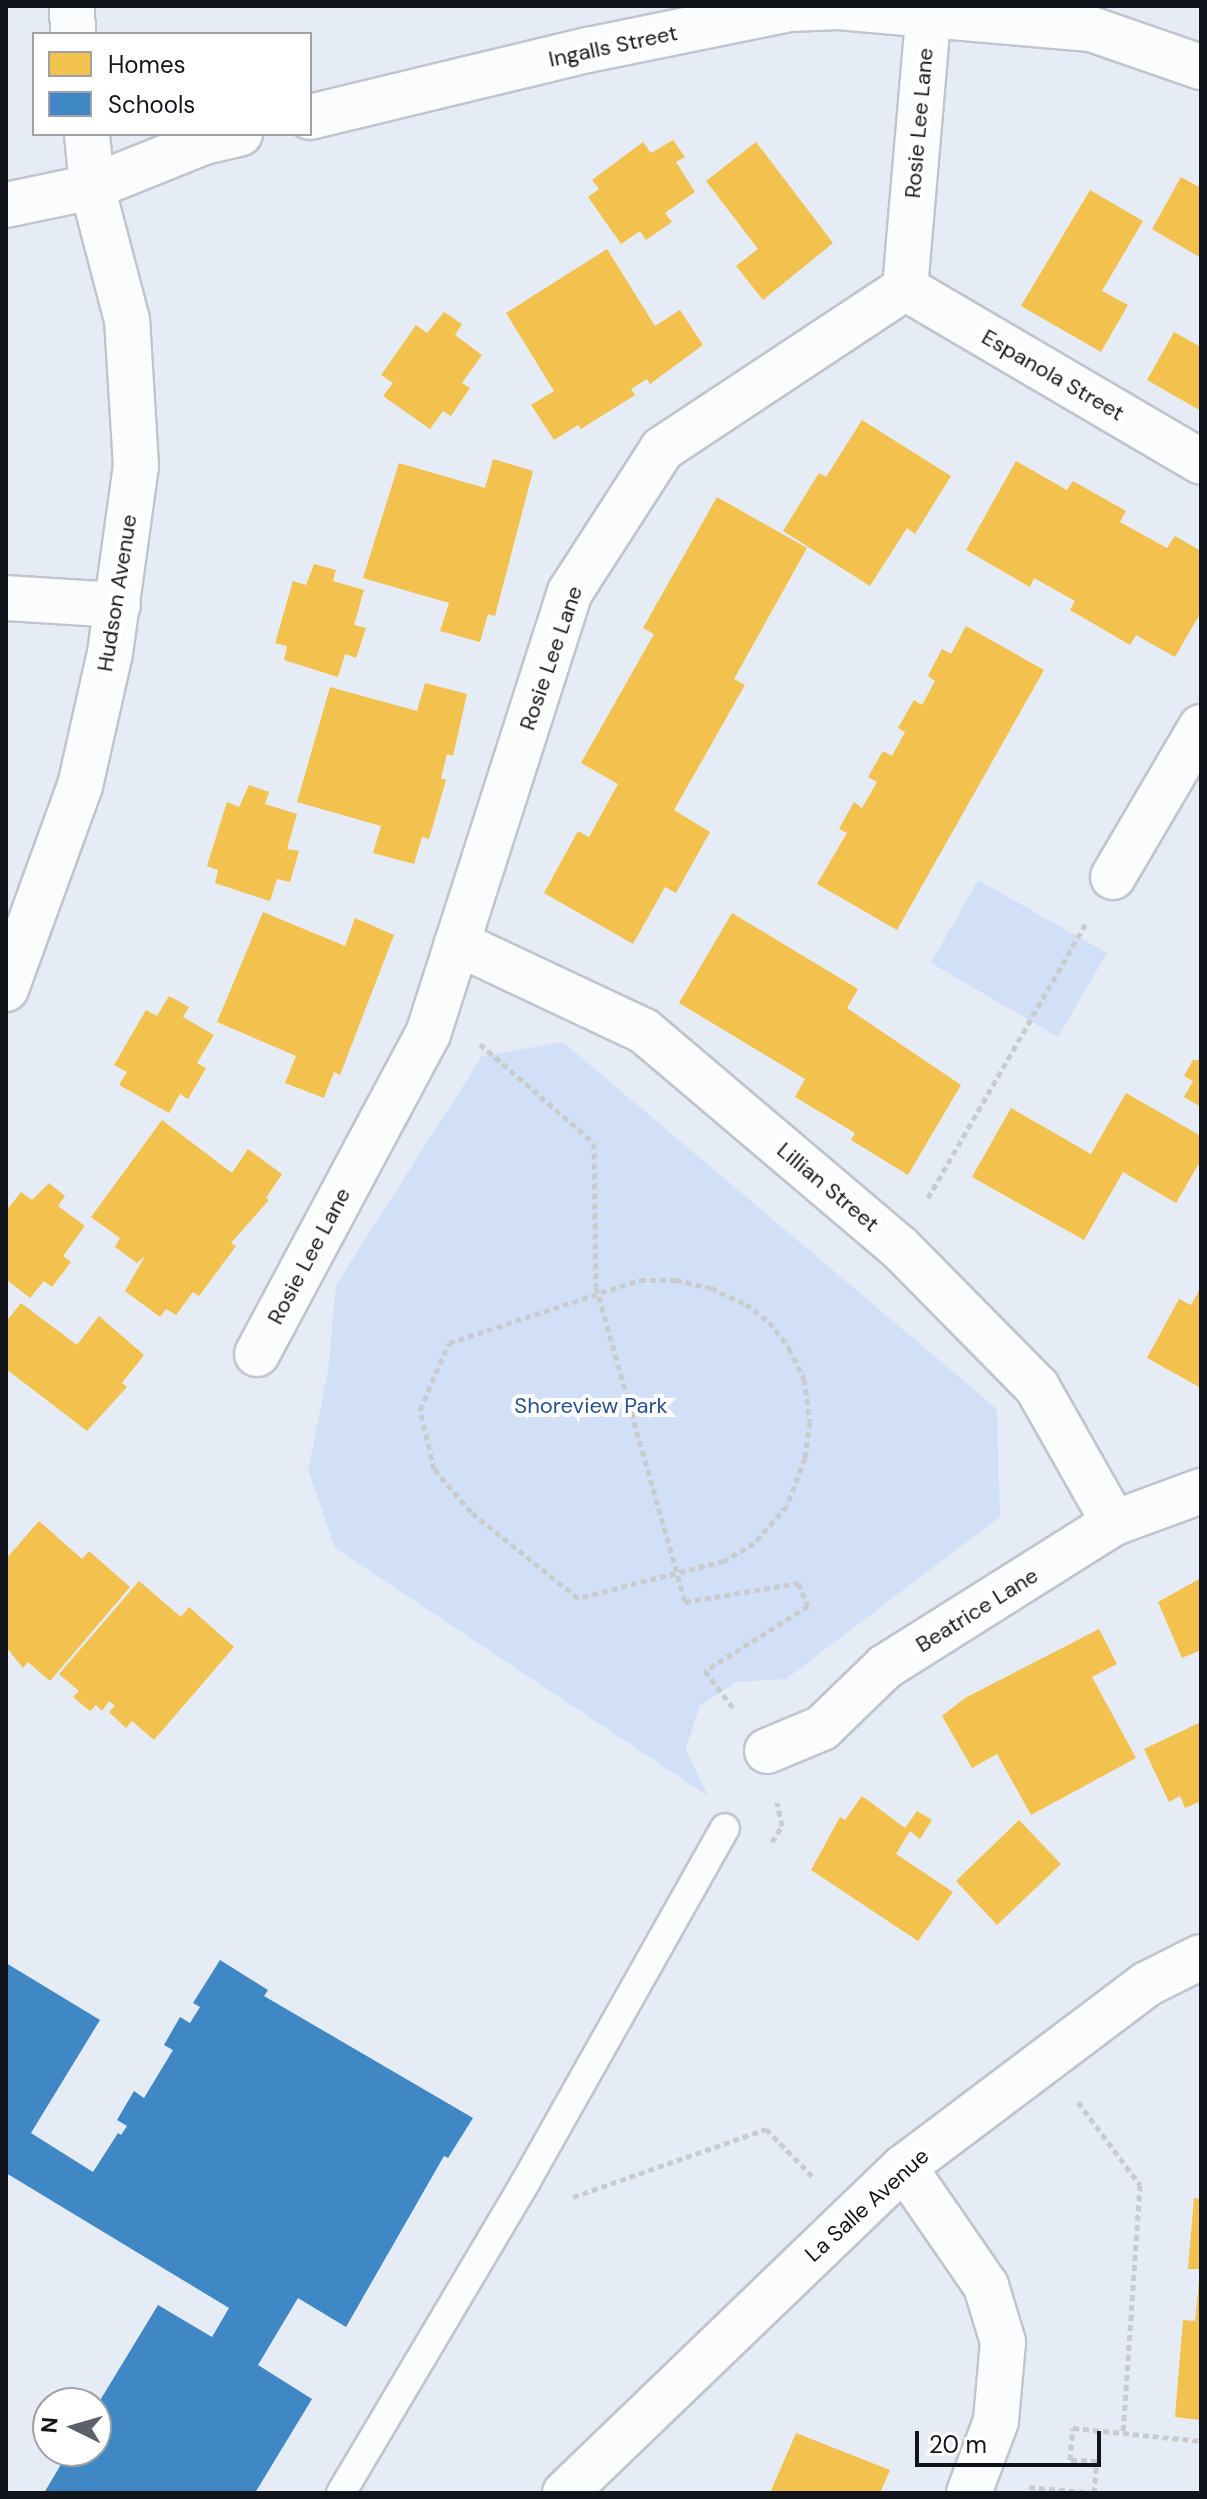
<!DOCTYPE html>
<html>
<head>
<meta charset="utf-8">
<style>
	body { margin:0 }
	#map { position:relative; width:1207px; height:2499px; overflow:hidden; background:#e6ecf6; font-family:"DM Sans",sans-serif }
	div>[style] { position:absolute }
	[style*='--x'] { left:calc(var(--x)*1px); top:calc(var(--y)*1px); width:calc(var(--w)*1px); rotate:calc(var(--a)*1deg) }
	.green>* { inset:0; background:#d2e0f7 }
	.homes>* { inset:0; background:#f2c14e }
	.schools>* { inset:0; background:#3f88c5 }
	.path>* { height:5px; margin-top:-2.5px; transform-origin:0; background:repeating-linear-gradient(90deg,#cacbce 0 6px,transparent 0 10px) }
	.roads { filter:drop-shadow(2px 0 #c0c4cc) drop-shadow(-2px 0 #c0c4cc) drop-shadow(0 2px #c0c4cc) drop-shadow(0 -2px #c0c4cc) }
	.lane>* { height:28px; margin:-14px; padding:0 14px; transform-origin:14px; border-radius:14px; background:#fbfcfe }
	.street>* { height:44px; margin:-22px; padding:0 22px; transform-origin:22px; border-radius:22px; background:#fbfcfe }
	span { translate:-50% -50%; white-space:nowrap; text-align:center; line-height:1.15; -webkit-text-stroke:8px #fff; paint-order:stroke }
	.street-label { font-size:22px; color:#11151b }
	.park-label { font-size:22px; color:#29518c }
	.frame { position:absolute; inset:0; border:8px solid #11151b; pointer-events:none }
	.legend { position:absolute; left:32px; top:32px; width:280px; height:104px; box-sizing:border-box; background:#fff; border:2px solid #a0a1a4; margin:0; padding:10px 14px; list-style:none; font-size:24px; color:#11151b }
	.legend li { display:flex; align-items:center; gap:16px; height:40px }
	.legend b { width:40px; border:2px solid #a0a1a4 }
	.north { position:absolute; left:32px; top:2387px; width:80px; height:80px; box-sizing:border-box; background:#fff; border:2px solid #a0a1a4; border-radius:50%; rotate:275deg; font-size:22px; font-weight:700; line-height:32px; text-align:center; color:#11151b }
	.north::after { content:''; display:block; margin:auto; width:28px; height:36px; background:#5c6068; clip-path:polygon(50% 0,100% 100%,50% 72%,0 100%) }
	.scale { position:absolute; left:915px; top:2431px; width:186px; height:36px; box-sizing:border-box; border:4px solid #11151b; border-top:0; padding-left:10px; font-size:24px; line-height:28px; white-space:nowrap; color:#11151b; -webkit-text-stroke:6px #fff; paint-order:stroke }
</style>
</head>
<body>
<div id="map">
	<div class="green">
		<div style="clip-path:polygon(978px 880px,1107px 953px,1058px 1037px,931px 963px)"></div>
		<div style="clip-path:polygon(563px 1042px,997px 1409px,1000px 1517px,786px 1679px,737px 1682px,700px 1705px,686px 1749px,708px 1796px,335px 1548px,308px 1470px,328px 1370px,336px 1285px,482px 1056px)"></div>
	</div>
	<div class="homes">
		<div style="clip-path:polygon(673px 140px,685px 157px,676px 162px,695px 192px,665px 213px,672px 222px,646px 240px,640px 231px,621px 244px,588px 197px,599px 189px,592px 180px,643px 142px,651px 153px)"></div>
		<div style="clip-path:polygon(756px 142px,833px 243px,763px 300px,736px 266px,758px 249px,706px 181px)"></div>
		<div style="clip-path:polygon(1181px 177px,1201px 188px,1201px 258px,1152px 229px)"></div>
		<div style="clip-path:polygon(1090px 190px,1143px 221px,1102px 291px,1128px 305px,1101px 352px,1021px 306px)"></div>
		<div style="clip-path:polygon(607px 249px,655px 326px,680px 310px,703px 345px,650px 384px,647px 379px,631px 389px,635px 395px,581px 429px,578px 425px,554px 440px,531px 405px,554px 391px,506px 313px)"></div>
		<div style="clip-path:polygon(444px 312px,462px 324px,455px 335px,482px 355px,462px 383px,470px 388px,451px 416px,443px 411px,430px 429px,383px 396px,393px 383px,381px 375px,416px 325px,427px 333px)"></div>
		<div style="clip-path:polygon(1174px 332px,1199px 346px,1201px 341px,1201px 411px,1147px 380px)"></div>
		<div style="clip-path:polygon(862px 420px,951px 476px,915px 534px,907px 528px,870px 586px,783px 531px,819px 473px,826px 477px)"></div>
		<div style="clip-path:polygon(493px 459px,533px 471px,495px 616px,488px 614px,480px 642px,440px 631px,449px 603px,363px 578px,399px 463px,485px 488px)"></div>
		<div style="clip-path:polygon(1016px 461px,1067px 490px,1073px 481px,1126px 511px,1120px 522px,1167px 548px,1175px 536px,1201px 551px,1201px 612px,1175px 657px,1136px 635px,1130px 645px,1070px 610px,1075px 601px,1034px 578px,1030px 587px,966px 550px)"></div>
		<div style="clip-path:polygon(717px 497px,807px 548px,734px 679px,745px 685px,674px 810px,710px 832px,676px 893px,665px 887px,633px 944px,544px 893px,578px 831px,589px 837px,618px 784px,581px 763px,654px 634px,643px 628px)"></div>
		<div style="clip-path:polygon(314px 564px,336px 570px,333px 581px,364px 590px,354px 625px,366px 628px,356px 658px,345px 654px,338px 677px,284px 660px,287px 646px,275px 643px,293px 581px,306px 585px)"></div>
		<div style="clip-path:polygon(966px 626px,1044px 670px,897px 930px,817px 884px,847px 833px,839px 829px,854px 802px,862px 808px,877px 782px,868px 777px,883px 751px,892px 756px,905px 732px,898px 728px,914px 700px,922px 705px,935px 681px,928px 676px,942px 649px,951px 654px)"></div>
		<div style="clip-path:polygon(425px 683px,467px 694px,453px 756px,447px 754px,441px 778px,446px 780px,429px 839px,422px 837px,414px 864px,373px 853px,381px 826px,297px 802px,330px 687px,417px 711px)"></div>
		<div style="clip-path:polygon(249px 785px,269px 792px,265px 804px,297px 814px,287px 849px,299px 851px,290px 882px,277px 879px,270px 901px,215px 883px,218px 870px,207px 866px,227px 802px,239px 807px)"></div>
		<div style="clip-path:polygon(263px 912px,345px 946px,355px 918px,394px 935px,340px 1075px,334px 1072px,324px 1098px,285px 1083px,296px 1056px,217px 1022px)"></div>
		<div style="clip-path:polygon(732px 913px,858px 989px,847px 1008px,961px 1085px,908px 1175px,851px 1140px,855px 1133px,795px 1097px,805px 1079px,679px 1003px)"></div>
		<div style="clip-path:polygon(169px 996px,189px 1007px,183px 1017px,214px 1035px,197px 1063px,206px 1068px,188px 1099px,180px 1094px,169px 1113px,119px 1085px,127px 1072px,114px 1065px,146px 1010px,157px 1016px)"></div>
		<div style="clip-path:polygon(1193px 1060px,1201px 1060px,1201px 1107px,1184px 1097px,1193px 1081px,1184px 1076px)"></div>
		<div style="clip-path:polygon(1126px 1093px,1201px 1136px,1201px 1160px,1176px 1203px,1123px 1172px,1084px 1240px,972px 1177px,1011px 1108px,1091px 1154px)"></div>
		<div style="clip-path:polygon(162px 1120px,232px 1173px,248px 1149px,282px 1174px,266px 1198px,269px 1200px,231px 1243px,236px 1246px,199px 1296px,193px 1292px,176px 1315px,166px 1309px,160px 1317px,125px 1291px,145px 1256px,137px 1263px,115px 1247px,120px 1238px,91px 1217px)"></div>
		<div style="clip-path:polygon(49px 1183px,65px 1196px,58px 1206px,85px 1226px,63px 1256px,71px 1262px,52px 1287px,44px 1281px,30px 1298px,6px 1279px,6px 1211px,21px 1192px,32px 1200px)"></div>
		<div style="clip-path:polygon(1201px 1287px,1201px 1388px,1147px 1358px,1179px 1299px,1191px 1305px)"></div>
		<div style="clip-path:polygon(21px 1303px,77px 1345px,99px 1316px,144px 1355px,122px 1383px,127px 1387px,87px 1431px,6px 1369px,6px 1322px)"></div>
		<div style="clip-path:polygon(39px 1521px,82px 1559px,89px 1551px,130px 1587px,50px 1681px,28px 1662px,23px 1668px,6px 1647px,6px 1559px)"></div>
		<div style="clip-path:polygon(1201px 1578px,1201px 1650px,1182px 1658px,1158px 1602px)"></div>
		<div style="clip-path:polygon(139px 1581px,181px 1617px,189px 1607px,234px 1647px,154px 1740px,132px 1721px,126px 1728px,109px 1712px,115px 1706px,109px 1701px,102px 1711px,96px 1705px,90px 1711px,73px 1697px,79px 1691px,59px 1674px)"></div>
		<div style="clip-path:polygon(1099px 1629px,1117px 1664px,1092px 1677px,1136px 1758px,1031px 1815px,997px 1754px,972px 1768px,942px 1716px,965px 1698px)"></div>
		<div style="clip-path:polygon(1201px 1722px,1201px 1801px,1185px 1808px,1180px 1796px,1169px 1802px,1144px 1749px)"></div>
		<div style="clip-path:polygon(862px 1796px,905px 1828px,917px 1811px,932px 1820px,920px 1839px,910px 1831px,896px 1854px,953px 1892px,918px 1941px,811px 1870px,840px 1817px,845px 1820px)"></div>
		<div style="clip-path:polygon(1019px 1820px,1061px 1864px,997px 1925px,956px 1881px)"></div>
		<div style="clip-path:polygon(1194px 2198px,1201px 2199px,1201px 2269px,1188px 2269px)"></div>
		<div style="clip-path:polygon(1199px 2282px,1201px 2282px,1201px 2420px,1175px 2417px,1183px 2320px,1195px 2321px)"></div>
		<div style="clip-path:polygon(796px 2433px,890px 2470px,880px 2493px,770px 2493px)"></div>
	</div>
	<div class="schools">
		<div style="clip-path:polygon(220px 1960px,268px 1990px,264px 1996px,473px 2118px,448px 2158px,444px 2156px,346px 2327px,298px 2298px,258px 2365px,312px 2399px,255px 2493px,44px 2493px,69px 2451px,96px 2451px,96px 2407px,158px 2305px,212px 2337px,229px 2308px,6px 2173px,6px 1963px,100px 2020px,31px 2133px,93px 2172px,118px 2133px,121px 2135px,127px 2126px,117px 2120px,134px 2091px,144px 2098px,173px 2050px,164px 2045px,180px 2017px,190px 2023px,200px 2007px,193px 2003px)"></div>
	</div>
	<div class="path">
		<div style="--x:480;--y:1044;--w:151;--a:41"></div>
		<div style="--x:594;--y:1143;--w:144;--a:89.2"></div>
		<div style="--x:596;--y:1287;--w:327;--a:74.2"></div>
		<div style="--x:685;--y:1602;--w:115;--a:-9.5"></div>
		<div style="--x:798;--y:1583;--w:25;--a:67"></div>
		<div style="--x:808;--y:1606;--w:122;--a:147.7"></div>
		<div style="--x:705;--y:1671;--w:48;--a:52.7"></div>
		<div style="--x:928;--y:1198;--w:319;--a:-60.1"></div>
		<div style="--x:640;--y:1280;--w:36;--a:0"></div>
		<div style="--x:676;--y:1280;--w:36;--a:13"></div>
		<div style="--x:711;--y:1288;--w:38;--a:25"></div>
		<div style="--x:746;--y:1304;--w:29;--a:38"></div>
		<div style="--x:769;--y:1322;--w:33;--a:52"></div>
		<div style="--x:789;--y:1348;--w:34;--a:64"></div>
		<div style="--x:804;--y:1379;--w:43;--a:82.1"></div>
		<div style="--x:810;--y:1422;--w:36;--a:98"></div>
		<div style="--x:805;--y:1458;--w:51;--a:110.6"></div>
		<div style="--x:787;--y:1506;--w:50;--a:131.7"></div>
		<div style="--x:754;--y:1543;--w:35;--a:149"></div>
		<div style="--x:724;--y:1561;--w:151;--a:165.8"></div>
		<div style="--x:578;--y:1598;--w:137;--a:-141.2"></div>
		<div style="--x:471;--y:1512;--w:57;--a:-130.7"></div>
		<div style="--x:434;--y:1469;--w:61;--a:-103.3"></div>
		<div style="--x:420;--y:1410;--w:73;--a:-66.6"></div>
		<div style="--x:449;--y:1343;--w:201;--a:-18.3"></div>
		<div style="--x:772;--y:1842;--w:19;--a:-58"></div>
		<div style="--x:782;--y:1826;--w:24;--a:-102"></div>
		<div style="--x:1078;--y:2102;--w:104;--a:53.2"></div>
		<div style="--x:1140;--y:2185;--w:248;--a:93.9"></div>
		<div style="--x:573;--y:2197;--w:205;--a:-19.4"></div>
		<div style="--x:766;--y:2129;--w:69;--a:45.6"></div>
		<div style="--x:1029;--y:2487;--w:63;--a:5.4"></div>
		<div style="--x:1094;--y:2493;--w:32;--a:-85"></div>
		<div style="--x:1097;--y:2461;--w:27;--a:-178"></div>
		<div style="--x:1070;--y:2460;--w:32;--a:-85"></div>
		<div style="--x:1073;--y:2428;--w:129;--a:5.8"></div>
	</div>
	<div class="roads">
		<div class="lane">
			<div style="--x:341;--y:2493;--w:360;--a:-59.3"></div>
			<div style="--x:525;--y:2183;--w:407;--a:-60.6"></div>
		</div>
		<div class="street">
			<div style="--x:72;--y:6;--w:28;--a:88"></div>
			<div style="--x:310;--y:117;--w:286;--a:-13.6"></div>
			<div style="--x:588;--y:50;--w:206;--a:-11.5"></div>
			<div style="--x:790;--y:9;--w:48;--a:-2.4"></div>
			<div style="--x:838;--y:7;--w:254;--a:5"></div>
			<div style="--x:1091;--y:29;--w:116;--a:19.1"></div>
			<div style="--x:6;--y:205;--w:88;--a:-11.8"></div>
			<div style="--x:92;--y:187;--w:121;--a:-21.9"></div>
			<div style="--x:204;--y:142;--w:37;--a:-13"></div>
			<div style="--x:905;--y:288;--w:343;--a:30.4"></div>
			<div style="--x:6;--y:598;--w:112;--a:3.6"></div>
			<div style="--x:1113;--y:877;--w:174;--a:-59.6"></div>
			<div style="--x:457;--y:943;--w:207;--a:25.2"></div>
			<div style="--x:644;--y:1031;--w:334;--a:40.3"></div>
			<div style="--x:899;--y:1247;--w:197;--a:45.4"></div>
			<div style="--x:1037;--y:1387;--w:156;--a:60.5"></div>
			<div style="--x:6;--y:989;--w:216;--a:-70"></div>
			<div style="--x:80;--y:786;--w:136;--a:-77.3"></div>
			<div style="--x:110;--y:653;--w:189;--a:-82.1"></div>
			<div style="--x:136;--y:466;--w:146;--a:-93.5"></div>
			<div style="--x:127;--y:320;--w:138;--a:-104.7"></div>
			<div style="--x:92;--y:187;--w:53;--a:-95.4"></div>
			<div style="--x:257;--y:1354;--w:363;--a:-61.9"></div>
			<div style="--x:428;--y:1034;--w:464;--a:-72.2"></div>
			<div style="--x:570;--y:592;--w:170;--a:-57.2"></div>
			<div style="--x:662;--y:449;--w:291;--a:-33.5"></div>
			<div style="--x:905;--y:288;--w:283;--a:-85.1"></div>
			<div style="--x:767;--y:1751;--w:60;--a:-22.7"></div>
			<div style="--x:822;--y:1728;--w:88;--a:-44.1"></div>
			<div style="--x:885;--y:1667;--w:271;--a:-32.2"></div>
			<div style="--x:1114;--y:1523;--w:93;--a:-20.2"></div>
			<div style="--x:904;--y:2167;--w:145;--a:55.4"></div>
			<div style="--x:986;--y:2286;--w:59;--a:73.1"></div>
			<div style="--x:1003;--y:2342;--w:79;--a:95.1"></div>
			<div style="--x:996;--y:2421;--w:77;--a:110.6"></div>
			<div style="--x:565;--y:2493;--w:470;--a:-43.9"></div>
			<div style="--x:904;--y:2167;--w:304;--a:-37"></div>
			<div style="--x:1147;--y:1984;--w:60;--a:-26.6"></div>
		</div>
	</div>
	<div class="street-label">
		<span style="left:613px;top:46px;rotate:-12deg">Ingalls Street</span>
		<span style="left:919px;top:123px;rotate:-85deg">Rosie Lee Lane</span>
		<span style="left:1053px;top:375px;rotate:30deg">Espanola Street</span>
		<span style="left:117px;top:593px;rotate:-81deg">Hudson Avenue</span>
		<span style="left:551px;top:658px;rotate:-71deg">Rosie Lee Lane</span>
		<span style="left:828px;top:1187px;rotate:40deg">Lillian Street</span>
		<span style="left:309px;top:1256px;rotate:-62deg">Rosie Lee Lane</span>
		<span style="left:977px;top:1610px;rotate:-32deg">Beatrice Lane</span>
		<span style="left:867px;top:2205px;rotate:-42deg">La Salle Avenue</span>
	</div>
	<div class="park-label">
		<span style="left:591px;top:1406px">Shoreview Park</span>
	</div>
	<div class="frame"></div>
	<ul class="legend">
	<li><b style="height:22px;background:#f2c14e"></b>Homes</li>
	<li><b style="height:22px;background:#3f88c5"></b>Schools</li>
	</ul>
	<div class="north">N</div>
	<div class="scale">20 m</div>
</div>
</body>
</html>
